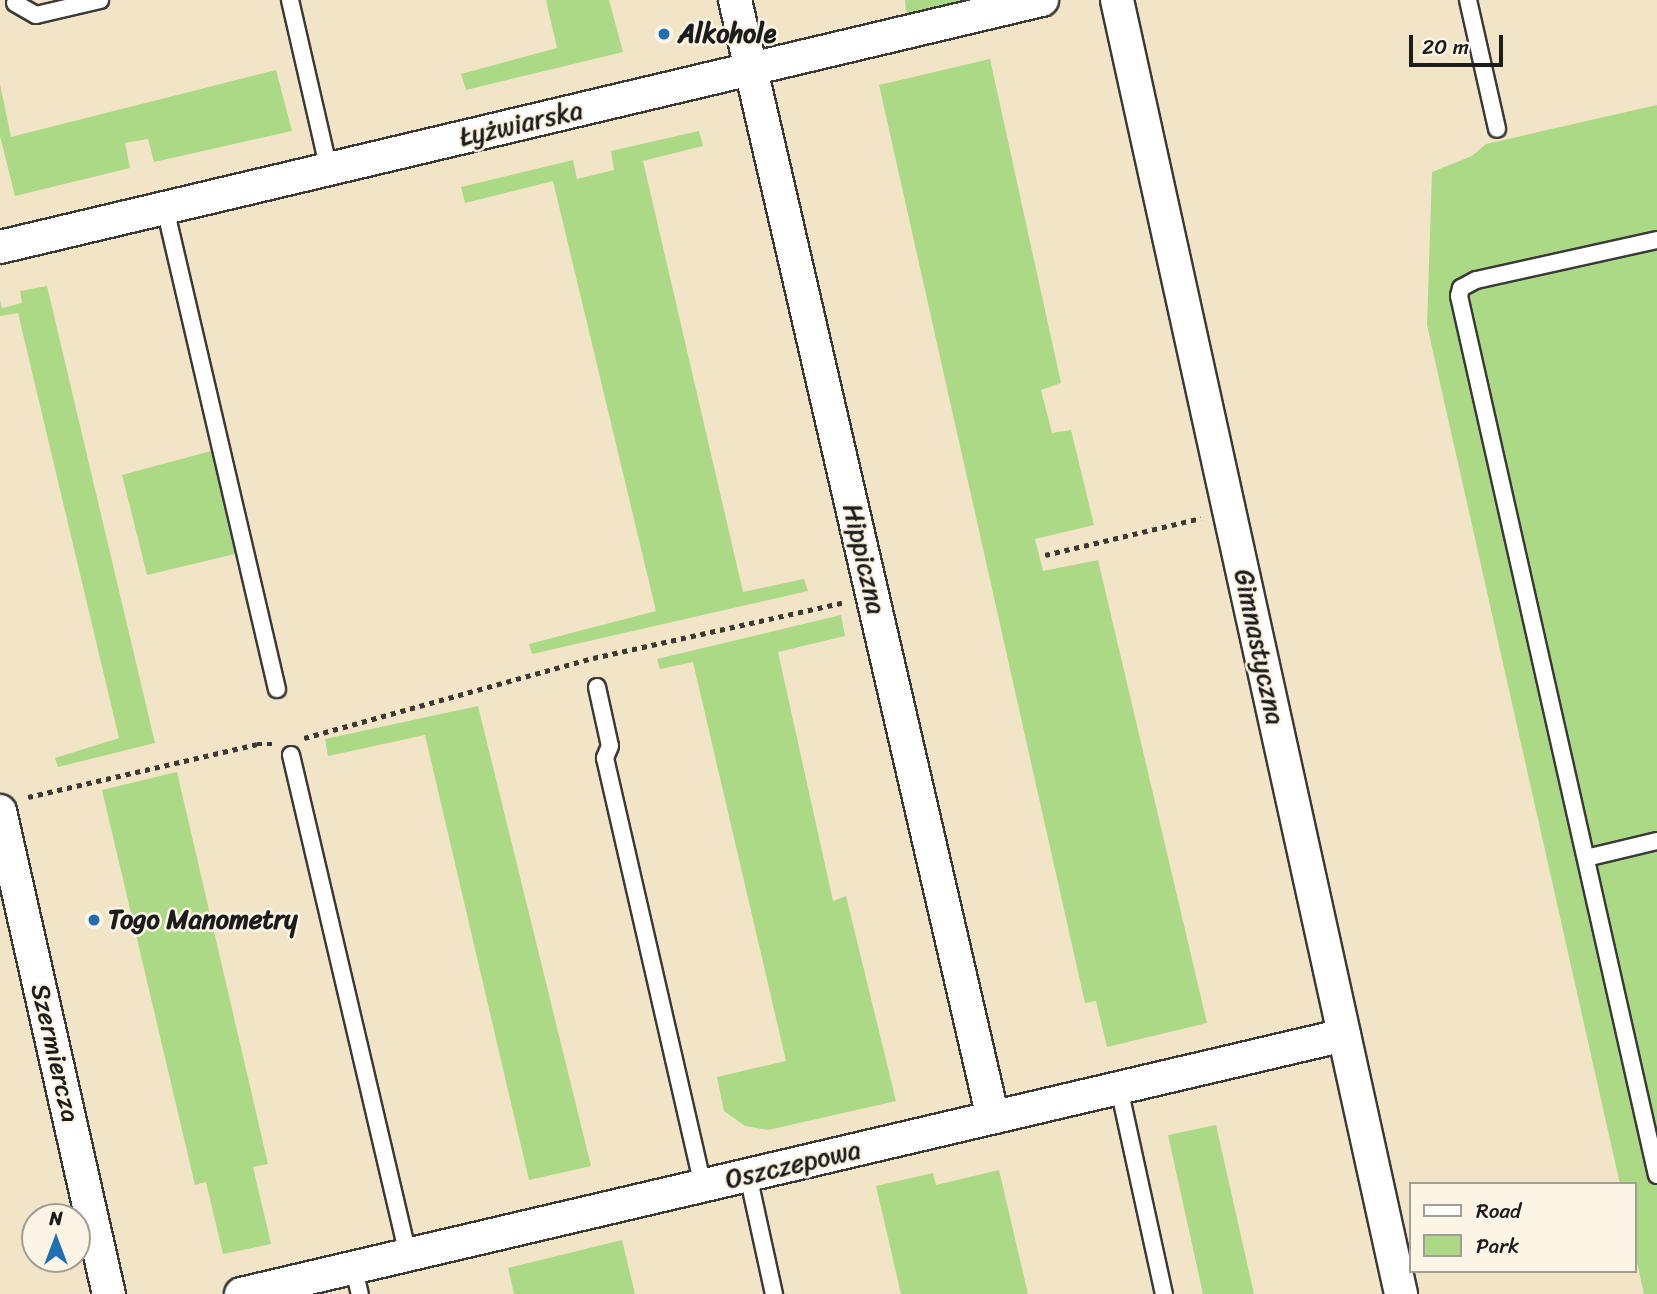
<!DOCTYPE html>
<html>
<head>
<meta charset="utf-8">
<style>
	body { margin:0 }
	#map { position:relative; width:1657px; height:1294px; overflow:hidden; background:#f2e4c7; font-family:Sriracha,sans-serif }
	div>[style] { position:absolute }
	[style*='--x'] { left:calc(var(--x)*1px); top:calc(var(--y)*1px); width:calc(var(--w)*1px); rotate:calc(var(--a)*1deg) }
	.green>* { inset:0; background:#abd986 }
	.path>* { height:4.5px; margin-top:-2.25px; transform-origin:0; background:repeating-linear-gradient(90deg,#3c3a36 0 5px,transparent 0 10px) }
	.roads { filter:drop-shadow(2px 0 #3c3a36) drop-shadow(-2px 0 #3c3a36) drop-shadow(0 2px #3c3a36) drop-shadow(0 -2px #3c3a36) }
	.service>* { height:16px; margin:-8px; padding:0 8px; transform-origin:8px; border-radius:8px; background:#fff }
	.minor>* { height:32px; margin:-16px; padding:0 16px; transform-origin:16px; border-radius:16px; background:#fff }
	.dots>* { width:19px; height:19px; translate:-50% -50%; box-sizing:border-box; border:4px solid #fcf5e5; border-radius:50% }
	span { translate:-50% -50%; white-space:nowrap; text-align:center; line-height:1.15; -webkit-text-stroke:5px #fcf5e5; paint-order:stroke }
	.poi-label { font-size:26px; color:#1c1c1c; font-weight:700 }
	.left { translate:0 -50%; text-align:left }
	.street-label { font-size:26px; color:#1c1c1c }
	.legend { position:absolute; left:1409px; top:1182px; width:228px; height:91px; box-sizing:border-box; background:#fcf5e5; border:2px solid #a29e95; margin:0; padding:9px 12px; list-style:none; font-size:21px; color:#1c1c1c }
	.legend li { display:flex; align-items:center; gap:14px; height:35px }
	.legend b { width:35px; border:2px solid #a29e95 }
	.north { position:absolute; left:21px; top:1203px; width:70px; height:70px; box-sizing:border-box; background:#fcf5e5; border:2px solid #a29e95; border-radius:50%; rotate:0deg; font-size:19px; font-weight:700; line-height:28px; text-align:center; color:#1c1c1c }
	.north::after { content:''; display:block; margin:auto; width:24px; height:32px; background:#1f6fb2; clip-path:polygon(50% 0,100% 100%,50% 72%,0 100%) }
	.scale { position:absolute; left:1409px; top:35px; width:94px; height:32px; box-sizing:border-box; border:4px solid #1c1c1c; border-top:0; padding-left:9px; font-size:21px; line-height:24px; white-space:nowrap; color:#1c1c1c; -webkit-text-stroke:5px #fcf5e5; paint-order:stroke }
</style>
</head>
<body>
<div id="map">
	<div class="green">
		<div style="clip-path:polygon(546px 0,609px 0,623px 52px,466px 90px,461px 74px,557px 48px)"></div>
		<div style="clip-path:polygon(905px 0,977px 0,912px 15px,906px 11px)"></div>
		<div style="clip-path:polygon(990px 59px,1061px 383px,1041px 390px,1052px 433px,1071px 430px,1094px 525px,1035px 539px,1043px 571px,1098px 560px,1207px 1023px,1107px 1047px,1096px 1001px,1085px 1003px,879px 85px)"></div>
		<div style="clip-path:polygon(276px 70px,292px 131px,154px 162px,148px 139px,125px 143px,130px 168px,15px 196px,0 136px,0 84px,11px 137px)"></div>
		<div style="clip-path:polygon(1657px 105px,1657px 1294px,1644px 1294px,1634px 1249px,1634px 1184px,1620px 1184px,1427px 325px,1432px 172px,1472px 156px,1486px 144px)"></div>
		<div style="clip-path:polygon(699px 131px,703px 146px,643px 161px,743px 592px,804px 579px,808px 591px,532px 654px,529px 644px,656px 611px,553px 181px,465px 203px,461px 187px,573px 160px,577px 179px,614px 170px,611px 151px)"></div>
		<div style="clip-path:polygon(47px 286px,155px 743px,58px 767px,55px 758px,119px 738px,18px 313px,0 316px,0 300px,2px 308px,22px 303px,20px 291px)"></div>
		<div style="clip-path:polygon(211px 451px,235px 554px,147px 575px,122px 475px)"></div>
		<div style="clip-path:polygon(841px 615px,845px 636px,778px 652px,833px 901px,846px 896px,896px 1101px,768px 1130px,745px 1126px,724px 1111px,717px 1077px,786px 1061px,693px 662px,660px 669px,657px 659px)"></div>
		<div style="clip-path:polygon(478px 706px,591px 1166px,529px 1180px,425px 735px,328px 756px,325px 739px)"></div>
		<div style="clip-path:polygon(177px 772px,268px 1164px,253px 1167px,271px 1244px,223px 1254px,206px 1182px,195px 1185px,102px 790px)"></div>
		<div style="clip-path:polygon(1216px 1125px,1254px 1294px,1203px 1294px,1168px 1135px)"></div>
		<div style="clip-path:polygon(999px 1170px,1028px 1294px,901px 1294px,876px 1186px,933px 1173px,936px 1185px)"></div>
		<div style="clip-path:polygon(622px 1240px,635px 1294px,514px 1294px,508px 1268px)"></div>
	</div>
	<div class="path">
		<div style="--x:1045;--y:555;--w:160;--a:-13.3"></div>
		<div style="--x:304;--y:738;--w:300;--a:-15.5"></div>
		<div style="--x:593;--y:658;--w:255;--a:-12.5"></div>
		<div style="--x:28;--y:797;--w:235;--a:-13"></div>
		<div style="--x:257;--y:744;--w:15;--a:0"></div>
	</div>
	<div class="roads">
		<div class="service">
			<div style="--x:290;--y:0;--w:174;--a:77.1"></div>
			<div style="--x:1468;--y:0;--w:132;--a:77.3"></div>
			<div style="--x:15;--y:3;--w:24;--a:30"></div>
			<div style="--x:36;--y:15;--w:66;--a:-13.2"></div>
			<div style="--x:165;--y:208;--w:494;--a:76.9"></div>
			<div style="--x:1657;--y:240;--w:185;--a:167.5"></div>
			<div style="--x:1476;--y:280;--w:17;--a:152"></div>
			<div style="--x:1461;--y:288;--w:8;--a:104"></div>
			<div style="--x:1459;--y:296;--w:901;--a:77.31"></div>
			<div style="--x:597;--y:687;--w:60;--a:77.6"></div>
			<div style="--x:610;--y:746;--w:13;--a:113"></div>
			<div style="--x:605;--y:758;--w:439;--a:77.1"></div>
			<div style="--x:291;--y:755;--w:514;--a:76.83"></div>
			<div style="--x:1586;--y:858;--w:73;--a:-13.5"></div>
			<div style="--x:1119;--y:1088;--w:211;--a:77.7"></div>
			<div style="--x:748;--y:1175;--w:122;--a:77.7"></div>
			<div style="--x:354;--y:1269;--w:26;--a:77"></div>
		</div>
		<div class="minor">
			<div style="--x:735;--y:0;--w:1147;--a:77.01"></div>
			<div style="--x:1117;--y:0;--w:1325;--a:77.62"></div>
			<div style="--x:0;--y:247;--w:1071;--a:-13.34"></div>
			<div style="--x:0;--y:811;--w:495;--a:77.3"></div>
			<div style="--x:241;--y:1294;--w:1133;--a:-13.21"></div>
		</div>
	</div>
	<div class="dots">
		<div style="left:664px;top:34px;background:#1f6fb2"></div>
		<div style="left:94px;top:920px;background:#1f6fb2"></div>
	</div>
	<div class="poi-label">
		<span class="left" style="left:678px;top:34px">Alkohole</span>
		<span class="left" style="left:108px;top:920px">Togo Manometry</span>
	</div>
	<div class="street-label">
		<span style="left:521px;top:124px;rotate:-13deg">Łyżwiarska</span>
		<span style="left:864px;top:559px;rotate:77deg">Hippiczna</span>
		<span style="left:1259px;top:647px;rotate:78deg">Gimnastyczna</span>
		<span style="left:55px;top:1053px;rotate:77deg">Szermiercza</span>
		<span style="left:793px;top:1165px;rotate:-13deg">Oszczepowa</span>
	</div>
	<ul class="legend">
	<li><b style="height:9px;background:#fff"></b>Road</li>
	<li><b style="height:19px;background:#abd986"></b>Park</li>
	</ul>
	<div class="north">N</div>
	<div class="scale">20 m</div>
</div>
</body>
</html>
